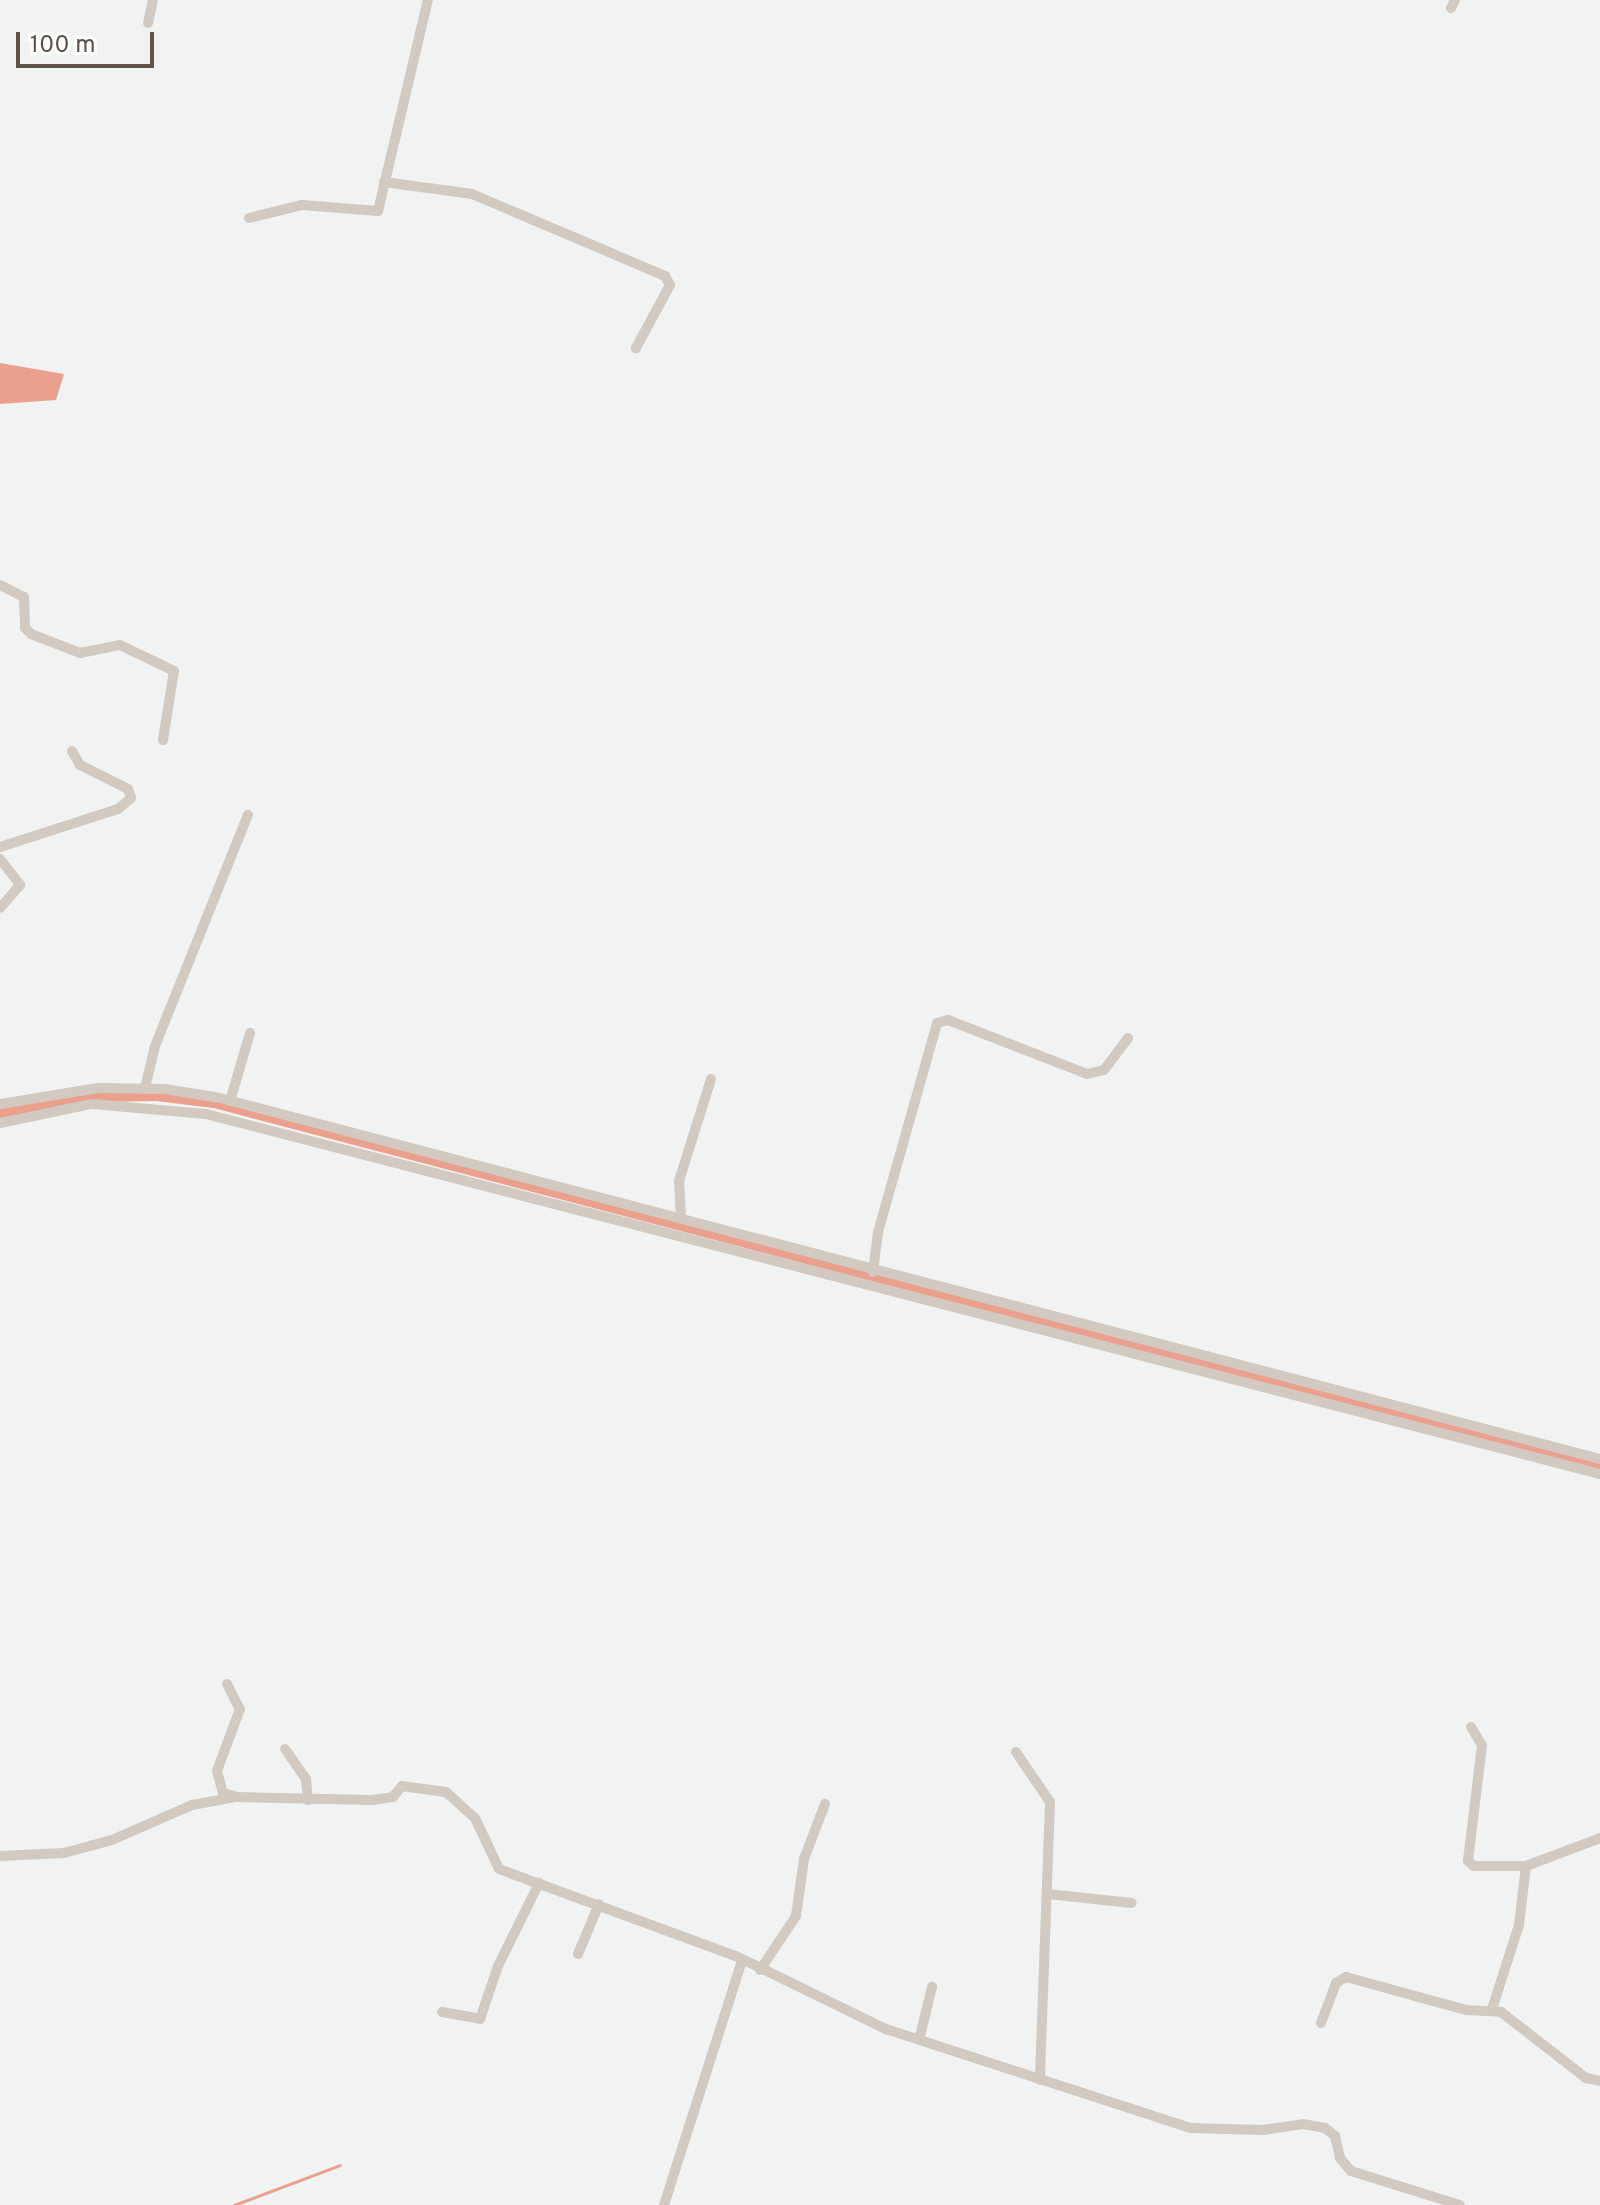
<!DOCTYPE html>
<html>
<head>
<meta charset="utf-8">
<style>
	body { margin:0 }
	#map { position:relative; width:1600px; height:2205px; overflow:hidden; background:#f0f3f2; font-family:Overpass,sans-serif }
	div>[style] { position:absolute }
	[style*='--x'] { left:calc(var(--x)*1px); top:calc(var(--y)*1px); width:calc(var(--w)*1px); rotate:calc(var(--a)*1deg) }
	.water>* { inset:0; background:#eb9f8d }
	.stream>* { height:3px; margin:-1.5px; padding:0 1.5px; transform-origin:1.5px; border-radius:1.5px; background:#eb9f8d }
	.canal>* { height:10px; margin:-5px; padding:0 5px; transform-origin:5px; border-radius:5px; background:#eb9f8d }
	.street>* { height:10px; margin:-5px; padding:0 5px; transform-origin:5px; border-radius:5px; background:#d2c9c1 }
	span { translate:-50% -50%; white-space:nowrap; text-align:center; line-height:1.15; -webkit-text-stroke:6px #fff; paint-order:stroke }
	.scale { position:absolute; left:16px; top:32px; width:138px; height:36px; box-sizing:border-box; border:4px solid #5e5248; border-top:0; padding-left:10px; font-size:24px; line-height:28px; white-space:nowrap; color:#5e5248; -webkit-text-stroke:6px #fff; paint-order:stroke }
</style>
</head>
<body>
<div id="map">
	<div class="water">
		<div style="clip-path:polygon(0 363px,64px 374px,56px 400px,0 404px)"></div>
	</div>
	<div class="stream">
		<div style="--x:234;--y:2205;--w:113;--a:-20.7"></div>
	</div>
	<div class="canal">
		<div style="--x:0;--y:1113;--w:101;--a:-9.1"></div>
		<div style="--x:100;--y:1097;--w:57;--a:-1"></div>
		<div style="--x:157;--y:1096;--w:57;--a:7"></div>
		<div style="--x:214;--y:1103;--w:1433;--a:14.75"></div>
	</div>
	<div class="street">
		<div style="--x:1451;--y:8;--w:9;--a:-63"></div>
		<div style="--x:148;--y:23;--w:24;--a:-78"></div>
		<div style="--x:384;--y:182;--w:89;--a:7.8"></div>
		<div style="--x:472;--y:194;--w:210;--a:23"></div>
		<div style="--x:665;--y:276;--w:10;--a:61"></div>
		<div style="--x:670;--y:285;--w:72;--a:118.4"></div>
		<div style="--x:249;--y:218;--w:55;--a:-13.8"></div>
		<div style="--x:302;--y:205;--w:76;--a:4.5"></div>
		<div style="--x:378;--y:211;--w:217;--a:-76.7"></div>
		<div style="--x:0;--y:585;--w:27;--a:27"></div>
		<div style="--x:24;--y:597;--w:31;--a:88"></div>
		<div style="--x:25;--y:628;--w:8;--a:45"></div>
		<div style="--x:31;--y:634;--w:53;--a:21.2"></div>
		<div style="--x:80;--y:653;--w:41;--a:-11.3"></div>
		<div style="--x:120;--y:645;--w:60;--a:25.7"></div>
		<div style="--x:174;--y:671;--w:70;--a:99.1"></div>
		<div style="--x:0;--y:847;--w:124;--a:-17.9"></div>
		<div style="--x:118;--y:809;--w:17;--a:-40"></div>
		<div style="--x:131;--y:798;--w:9;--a:-108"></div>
		<div style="--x:128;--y:789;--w:54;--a:-153.4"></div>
		<div style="--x:80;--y:765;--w:16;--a:-120"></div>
		<div style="--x:0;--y:859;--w:33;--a:52"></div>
		<div style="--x:20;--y:885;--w:30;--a:131"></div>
		<div style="--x:145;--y:1088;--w:43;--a:-76.6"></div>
		<div style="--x:155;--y:1046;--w:249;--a:-68.1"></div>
		<div style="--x:230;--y:1101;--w:71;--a:-73.6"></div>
		<div style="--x:0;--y:1104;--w:99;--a:-9.3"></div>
		<div style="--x:98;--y:1088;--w:67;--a:0.9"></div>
		<div style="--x:165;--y:1089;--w:56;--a:9.3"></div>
		<div style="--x:220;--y:1098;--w:1426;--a:14.66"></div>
		<div style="--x:0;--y:1123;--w:94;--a:-11.7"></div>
		<div style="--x:92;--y:1104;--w:114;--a:5"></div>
		<div style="--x:206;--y:1114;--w:1440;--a:14.48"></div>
		<div style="--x:681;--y:1218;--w:37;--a:-93"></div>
		<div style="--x:679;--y:1181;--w:107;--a:-72.6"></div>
		<div style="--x:873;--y:1272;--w:40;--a:-82.9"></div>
		<div style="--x:878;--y:1232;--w:217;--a:-74.2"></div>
		<div style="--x:937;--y:1023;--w:11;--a:-15"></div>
		<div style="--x:948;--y:1020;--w:149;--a:21.2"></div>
		<div style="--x:1087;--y:1074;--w:17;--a:-13"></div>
		<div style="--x:1104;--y:1070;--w:40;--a:-53"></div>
		<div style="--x:227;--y:1684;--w:28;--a:63"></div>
		<div style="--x:240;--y:1709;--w:66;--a:110.4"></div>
		<div style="--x:217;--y:1771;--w:23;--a:75"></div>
		<div style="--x:223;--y:1793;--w:11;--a:15"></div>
		<div style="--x:1471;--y:1727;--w:21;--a:59"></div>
		<div style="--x:1482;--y:1745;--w:117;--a:96.9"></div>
		<div style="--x:1468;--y:1861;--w:8;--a:40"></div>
		<div style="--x:1474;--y:1866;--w:52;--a:0"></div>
		<div style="--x:1526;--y:1866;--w:59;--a:96.8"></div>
		<div style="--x:1519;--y:1925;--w:88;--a:107.8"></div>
		<div style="--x:285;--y:1749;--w:37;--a:55"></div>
		<div style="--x:306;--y:1779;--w:21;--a:85"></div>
		<div style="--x:1016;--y:1752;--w:60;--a:55.8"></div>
		<div style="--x:1050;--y:1802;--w:278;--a:92.1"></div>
		<div style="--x:0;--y:1856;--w:64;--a:-2.7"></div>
		<div style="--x:64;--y:1853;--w:50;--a:-15.2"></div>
		<div style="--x:112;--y:1840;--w:87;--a:-23.6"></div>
		<div style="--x:192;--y:1805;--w:45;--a:-10.3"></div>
		<div style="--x:236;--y:1797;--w:136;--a:1.3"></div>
		<div style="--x:372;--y:1800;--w:21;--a:-8"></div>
		<div style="--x:393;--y:1797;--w:14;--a:-51"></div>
		<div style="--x:402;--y:1786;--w:44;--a:7.8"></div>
		<div style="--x:446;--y:1792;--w:39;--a:42"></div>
		<div style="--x:475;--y:1818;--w:56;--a:64.8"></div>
		<div style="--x:499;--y:1869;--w:252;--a:20.2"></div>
		<div style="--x:736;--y:1956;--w:167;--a:26"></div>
		<div style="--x:886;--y:2029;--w:321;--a:18"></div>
		<div style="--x:1191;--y:2128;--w:72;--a:1.6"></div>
		<div style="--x:1263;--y:2130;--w:40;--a:-8.5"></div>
		<div style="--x:1303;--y:2124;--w:22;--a:10"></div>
		<div style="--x:1325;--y:2128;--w:13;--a:39"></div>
		<div style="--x:1335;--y:2136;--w:23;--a:77"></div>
		<div style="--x:1340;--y:2158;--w:17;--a:50"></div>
		<div style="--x:1351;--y:2171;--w:114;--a:17.3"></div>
		<div style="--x:1526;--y:1866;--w:79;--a:-20.7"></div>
		<div style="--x:1048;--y:1894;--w:84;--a:6.1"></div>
		<div style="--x:578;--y:1954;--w:54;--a:-67.2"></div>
		<div style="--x:760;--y:1970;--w:65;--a:-56.3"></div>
		<div style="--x:796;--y:1916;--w:58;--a:-82"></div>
		<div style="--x:804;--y:1859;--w:59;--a:-69.1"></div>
		<div style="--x:442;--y:2012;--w:39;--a:10"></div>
		<div style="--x:480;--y:2019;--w:56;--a:-71.2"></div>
		<div style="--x:498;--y:1966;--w:93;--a:-63.7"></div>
		<div style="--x:1321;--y:2023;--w:43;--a:-69.4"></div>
		<div style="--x:1336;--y:1983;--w:12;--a:-31"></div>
		<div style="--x:1346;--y:1977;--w:124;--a:15.4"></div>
		<div style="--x:1466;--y:2010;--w:35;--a:3"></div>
		<div style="--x:1501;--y:2012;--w:108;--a:37.8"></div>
		<div style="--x:1586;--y:2078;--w:14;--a:12"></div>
		<div style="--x:919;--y:2040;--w:55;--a:-76.2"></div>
		<div style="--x:664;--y:2205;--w:257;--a:-72.3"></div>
	</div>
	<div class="scale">100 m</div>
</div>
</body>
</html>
